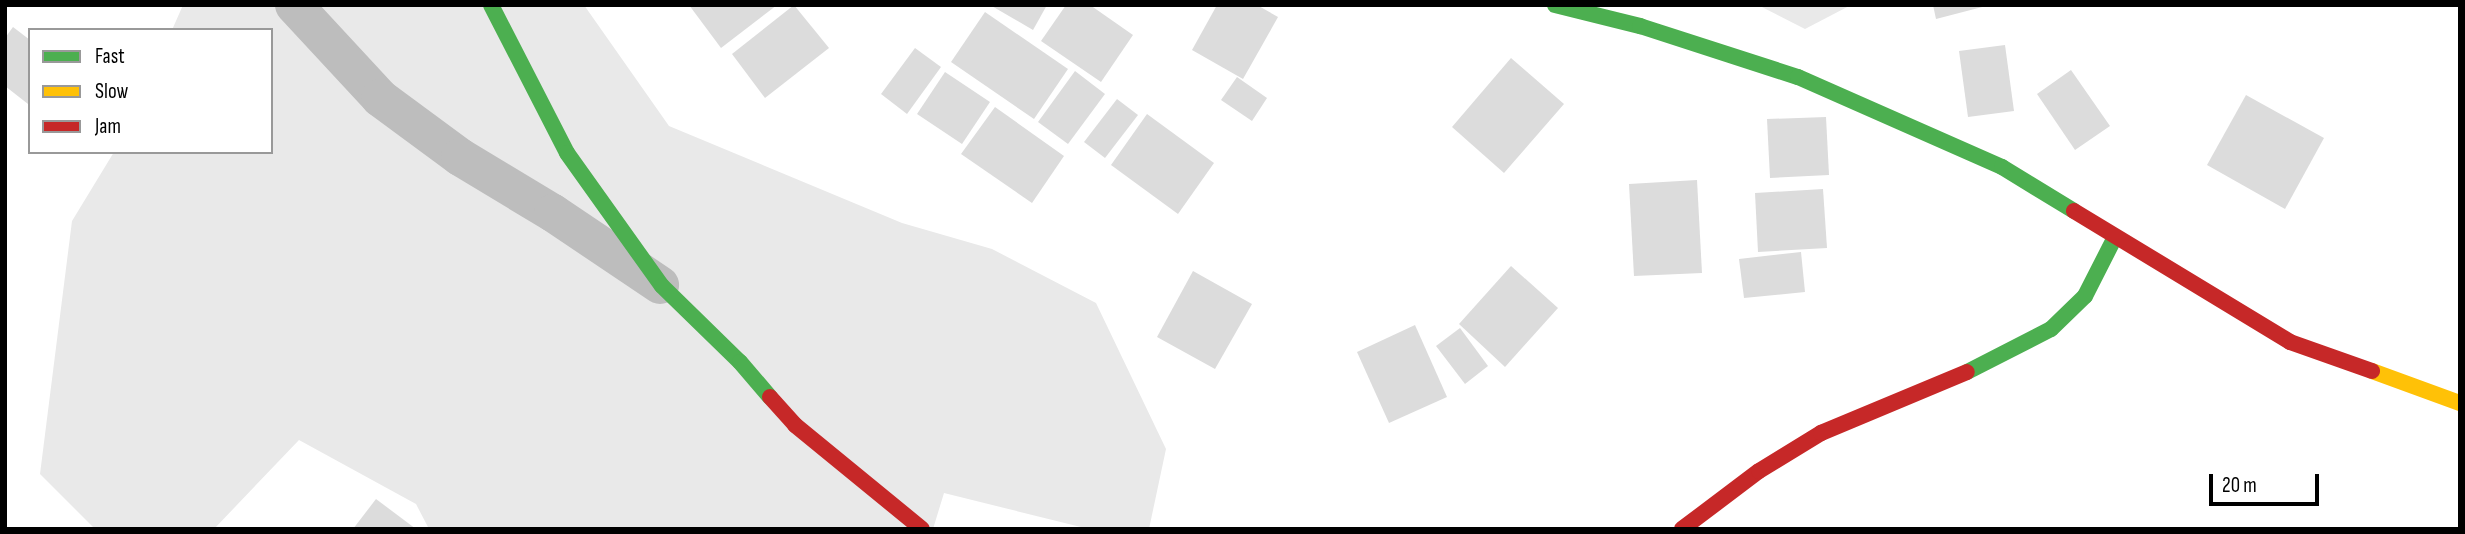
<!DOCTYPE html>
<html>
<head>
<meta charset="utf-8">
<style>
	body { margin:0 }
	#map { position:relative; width:2465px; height:534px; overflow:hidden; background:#fff; font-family:"Sofia Sans Condensed",sans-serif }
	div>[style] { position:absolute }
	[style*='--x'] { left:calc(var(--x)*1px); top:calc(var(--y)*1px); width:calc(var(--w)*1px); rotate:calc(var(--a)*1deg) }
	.green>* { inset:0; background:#e9e9e9 }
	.building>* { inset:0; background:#dcdcdc }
	.street>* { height:38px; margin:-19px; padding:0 19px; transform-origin:19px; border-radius:19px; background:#bdbdbd }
	.fast>* { height:16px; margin:-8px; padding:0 8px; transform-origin:8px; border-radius:8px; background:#4caf50 }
	.slow>* { height:16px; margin:-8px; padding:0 8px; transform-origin:8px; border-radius:8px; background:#ffc107 }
	.jam>* { height:16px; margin:-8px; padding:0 8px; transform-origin:8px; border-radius:8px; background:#c62828 }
	span { translate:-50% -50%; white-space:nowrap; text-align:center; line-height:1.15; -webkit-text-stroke:6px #fff; paint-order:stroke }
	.frame { position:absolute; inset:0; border:7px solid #000; pointer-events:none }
	.legend { position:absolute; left:28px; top:28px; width:245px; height:126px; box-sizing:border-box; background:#fff; border:2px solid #999; margin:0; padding:9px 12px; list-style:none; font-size:21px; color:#000 }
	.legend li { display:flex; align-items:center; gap:14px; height:35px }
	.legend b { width:35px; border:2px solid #999 }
	.scale { position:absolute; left:2209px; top:474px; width:110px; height:32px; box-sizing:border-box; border:4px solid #000; border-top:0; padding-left:9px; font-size:21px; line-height:24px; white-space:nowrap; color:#000; -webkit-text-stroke:5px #fff; paint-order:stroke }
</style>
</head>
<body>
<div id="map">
	<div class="green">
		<div style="clip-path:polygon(183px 5px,584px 5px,669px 126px,902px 223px,992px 249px,1096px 303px,1166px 449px,1149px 529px,1089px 529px,944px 493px,933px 529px,429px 529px,416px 504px,299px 440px,214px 529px,95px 529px,40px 474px,72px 221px,114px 152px,271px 152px,271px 30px,172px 30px)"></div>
		<div style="clip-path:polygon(1758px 5px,1851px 5px,1805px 29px)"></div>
	</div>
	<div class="building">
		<div style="clip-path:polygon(689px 5px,777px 5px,721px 48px)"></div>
		<div style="clip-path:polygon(794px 5px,829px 48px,765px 98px,732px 54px)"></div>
		<div style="clip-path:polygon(990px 5px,1047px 5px,1033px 30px)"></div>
		<div style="clip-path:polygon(1066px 5px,1090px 5px,1133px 35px,1101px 82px,1041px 41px)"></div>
		<div style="clip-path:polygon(1217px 5px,1257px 5px,1278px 17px,1243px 79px,1192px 50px)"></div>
		<div style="clip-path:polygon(1933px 5px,1986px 5px,1986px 6px,1936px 19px)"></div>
		<div style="clip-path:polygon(985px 12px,1068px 69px,1034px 119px,951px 62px)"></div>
		<div style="clip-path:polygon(13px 27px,30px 40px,28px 104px,5px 86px,5px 38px)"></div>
		<div style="clip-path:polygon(2005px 45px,2014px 111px,1968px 117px,1959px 51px)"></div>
		<div style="clip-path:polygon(915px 48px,941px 67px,907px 114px,881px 94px)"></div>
		<div style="clip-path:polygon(1511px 58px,1564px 104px,1504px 173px,1452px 127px)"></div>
		<div style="clip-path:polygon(2071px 70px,2110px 126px,2075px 150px,2037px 94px)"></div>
		<div style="clip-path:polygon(1075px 71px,1105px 94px,1068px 144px,1038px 122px)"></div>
		<div style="clip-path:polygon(945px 72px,990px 102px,962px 144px,917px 114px)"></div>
		<div style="clip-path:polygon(1237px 77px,1267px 98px,1252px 121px,1221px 100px)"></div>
		<div style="clip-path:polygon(2246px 95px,2324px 138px,2285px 209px,2207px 165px)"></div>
		<div style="clip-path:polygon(1117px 99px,1138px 115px,1105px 158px,1084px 142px)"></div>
		<div style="clip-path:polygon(995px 107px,1064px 156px,1032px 203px,961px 154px)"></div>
		<div style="clip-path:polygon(1147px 114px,1214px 163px,1178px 214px,1111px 165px)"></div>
		<div style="clip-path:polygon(1826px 117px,1829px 175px,1770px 178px,1767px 119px)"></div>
		<div style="clip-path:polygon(1697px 180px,1702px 273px,1634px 276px,1629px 184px)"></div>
		<div style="clip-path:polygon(1823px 189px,1827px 248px,1758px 252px,1755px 193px)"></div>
		<div style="clip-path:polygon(1801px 252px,1805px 292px,1744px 298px,1739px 259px)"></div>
		<div style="clip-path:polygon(1511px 266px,1558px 308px,1505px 367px,1459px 324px)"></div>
		<div style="clip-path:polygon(1193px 271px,1252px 304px,1215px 369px,1157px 337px)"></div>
		<div style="clip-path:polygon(1415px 325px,1447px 397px,1389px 423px,1357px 352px)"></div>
		<div style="clip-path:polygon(1460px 328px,1488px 366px,1465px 384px,1436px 346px)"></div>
		<div style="clip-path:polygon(376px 499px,416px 529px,353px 529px)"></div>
	</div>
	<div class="street">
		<div style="--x:294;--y:5;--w:127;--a:47.2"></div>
		<div style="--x:380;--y:98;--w:99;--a:36.4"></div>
		<div style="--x:460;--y:157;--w:109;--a:31.1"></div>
		<div style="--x:553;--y:213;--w:129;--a:33.9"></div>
	</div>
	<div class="fast">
		<div style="--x:491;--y:5;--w:166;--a:62.8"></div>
		<div style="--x:567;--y:153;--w:163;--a:54.5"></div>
		<div style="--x:662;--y:286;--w:109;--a:44.3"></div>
		<div style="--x:740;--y:362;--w:46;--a:49.4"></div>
		<div style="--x:1555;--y:5;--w:88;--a:13.9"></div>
		<div style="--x:1640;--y:26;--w:166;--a:17.9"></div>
		<div style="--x:1798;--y:77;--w:223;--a:23.8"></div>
		<div style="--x:2002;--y:167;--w:84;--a:31.4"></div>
		<div style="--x:1967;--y:372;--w:94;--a:-27.1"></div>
		<div style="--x:2051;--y:329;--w:47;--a:-44.1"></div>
		<div style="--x:2085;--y:296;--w:66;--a:-63"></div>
	</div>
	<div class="slow">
		<div style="--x:2372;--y:371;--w:94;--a:20"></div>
	</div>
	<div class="jam">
		<div style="--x:2074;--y:211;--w:253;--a:31.2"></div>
		<div style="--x:2290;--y:342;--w:87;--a:19.5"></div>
		<div style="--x:770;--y:397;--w:38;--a:48"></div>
		<div style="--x:795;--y:425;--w:164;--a:39.3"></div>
		<div style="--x:1682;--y:529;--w:96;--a:-37"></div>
		<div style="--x:1759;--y:471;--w:73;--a:-31.5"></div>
		<div style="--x:1821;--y:433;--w:158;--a:-22.7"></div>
	</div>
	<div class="frame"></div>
	<ul class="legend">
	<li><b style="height:9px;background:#4caf50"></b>Fast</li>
	<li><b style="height:9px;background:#ffc107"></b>Slow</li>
	<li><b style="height:9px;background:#c62828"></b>Jam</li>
	</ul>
	<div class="scale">20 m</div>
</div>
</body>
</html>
